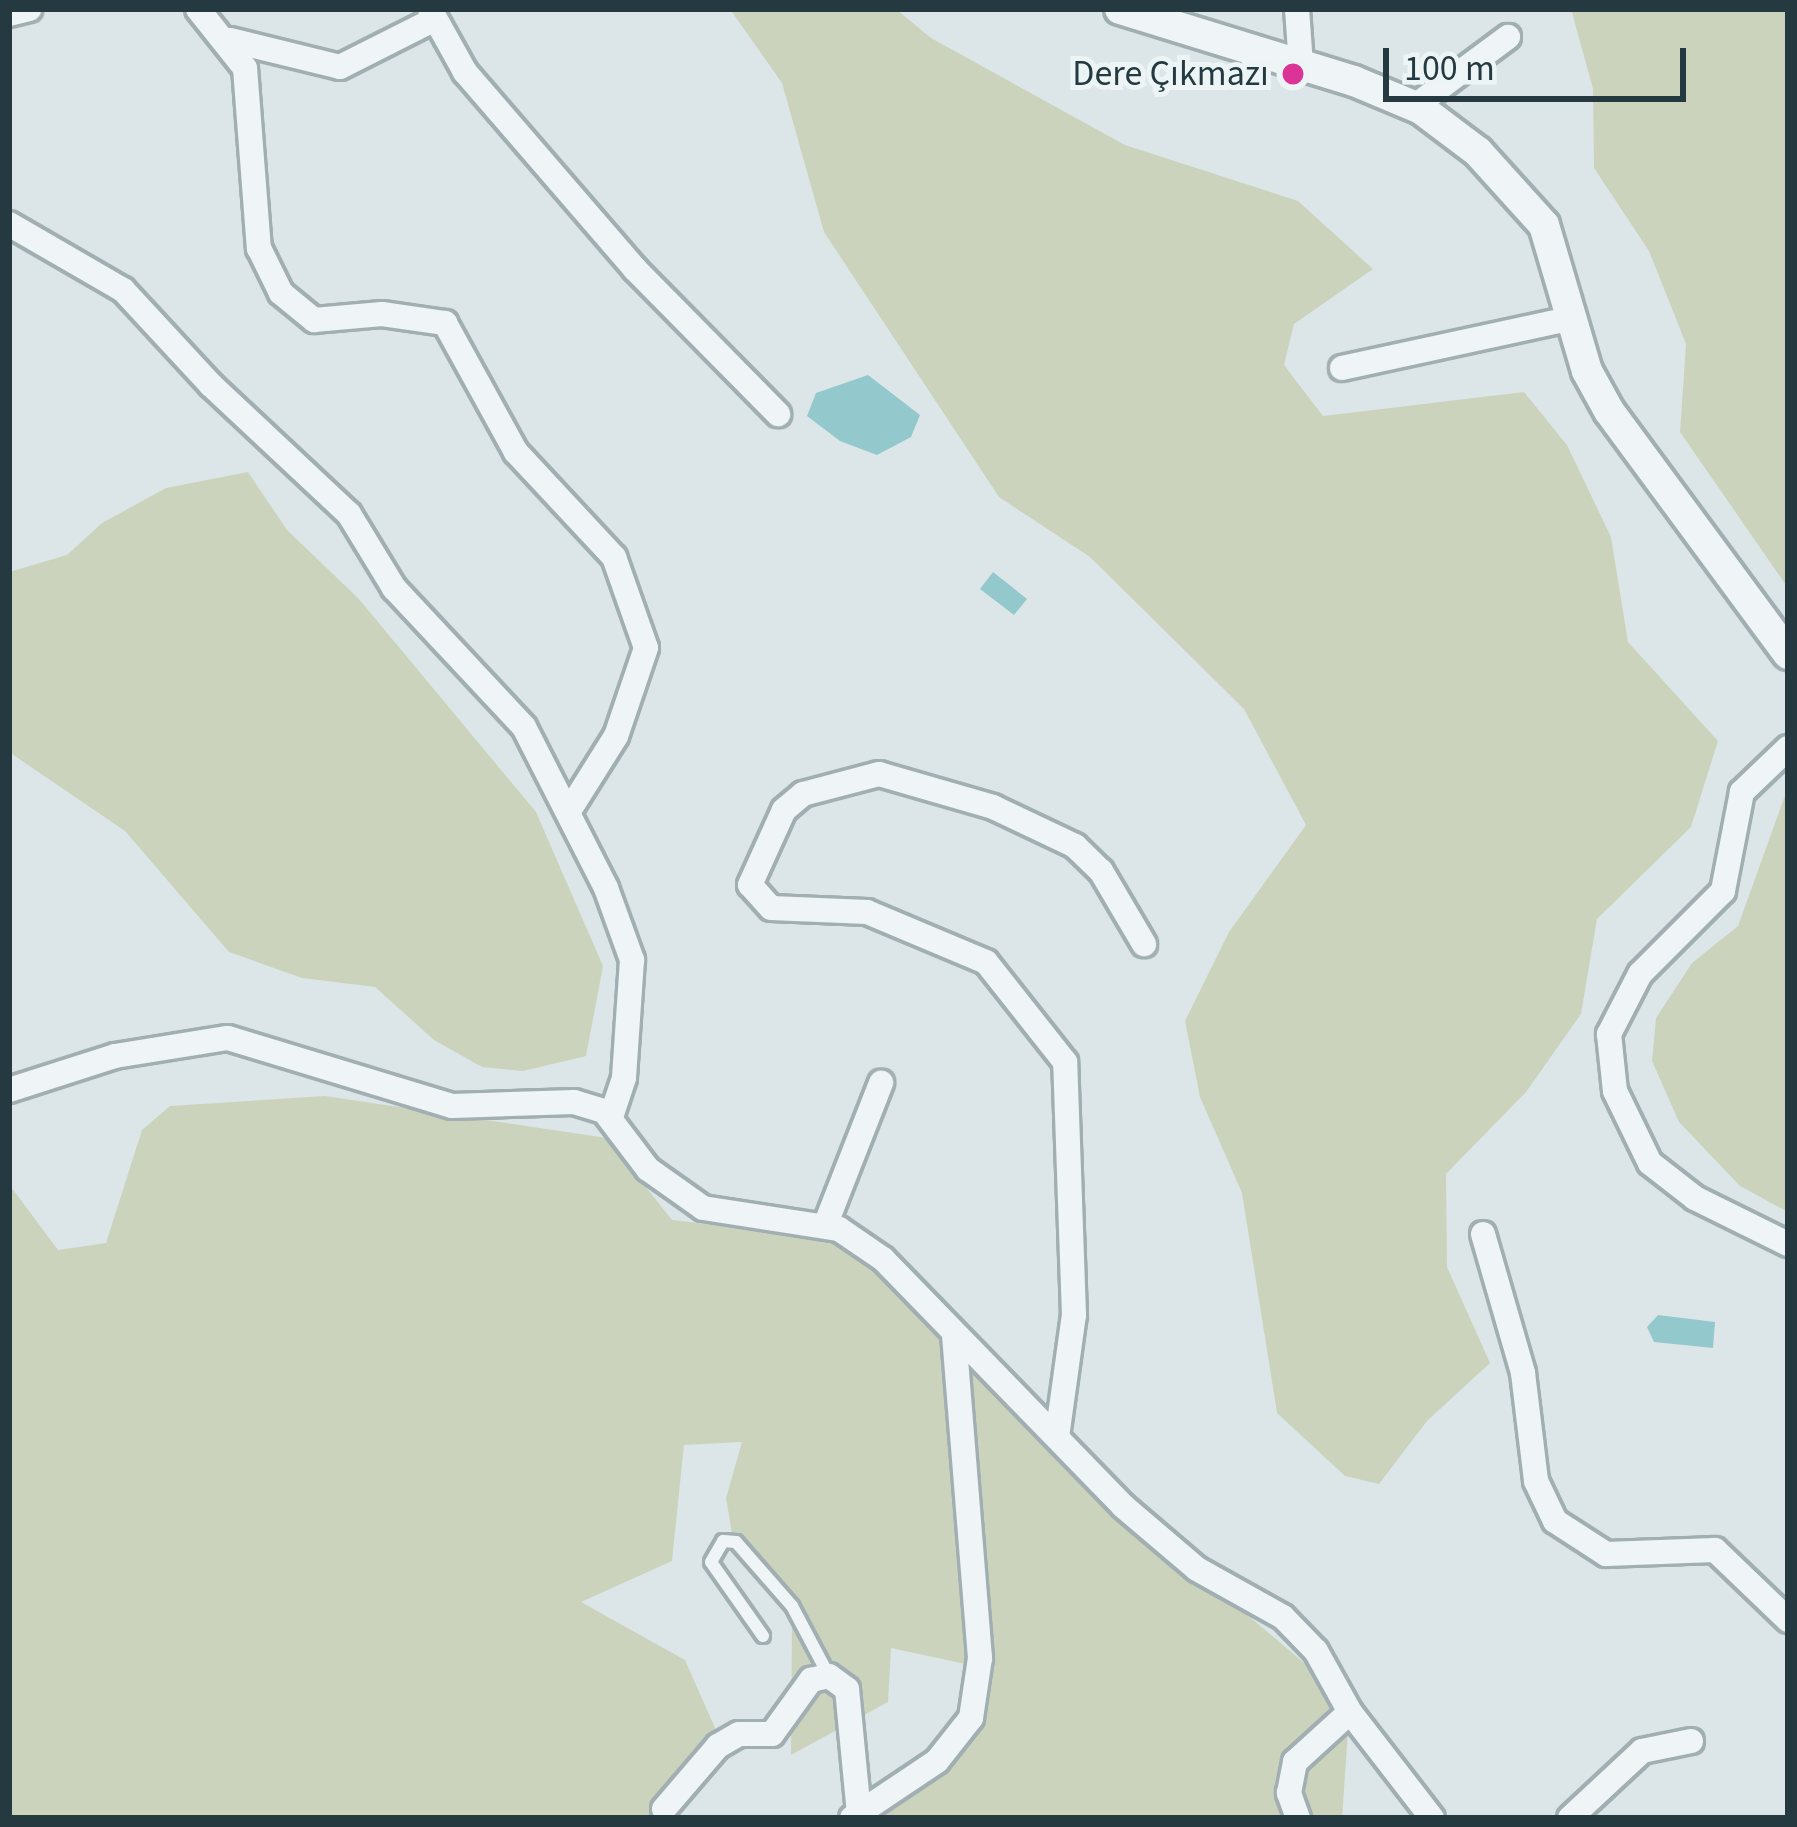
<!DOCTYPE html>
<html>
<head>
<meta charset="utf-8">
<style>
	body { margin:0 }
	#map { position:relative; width:1797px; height:1827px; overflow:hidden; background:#dce6e8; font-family:"Source Sans 3",sans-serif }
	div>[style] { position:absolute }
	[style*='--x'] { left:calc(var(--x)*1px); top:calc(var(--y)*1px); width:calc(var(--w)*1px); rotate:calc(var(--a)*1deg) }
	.green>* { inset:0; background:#ccd3bc }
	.water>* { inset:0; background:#93c8cc }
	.roads { filter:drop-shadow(3px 0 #a1afb2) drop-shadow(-3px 0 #a1afb2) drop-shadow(0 3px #a1afb2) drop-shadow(0 -3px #a1afb2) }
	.service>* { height:12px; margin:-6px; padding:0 6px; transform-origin:6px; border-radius:6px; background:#eff5f6 }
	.minor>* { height:24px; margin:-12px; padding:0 12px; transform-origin:12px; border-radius:12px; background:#eff5f6 }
	.tertiary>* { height:30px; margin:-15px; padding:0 15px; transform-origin:15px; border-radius:15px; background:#eff5f6 }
	.dots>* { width:33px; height:33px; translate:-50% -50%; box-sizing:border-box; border:6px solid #ecf4f6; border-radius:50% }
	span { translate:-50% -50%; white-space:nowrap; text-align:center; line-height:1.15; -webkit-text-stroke:10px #ecf4f6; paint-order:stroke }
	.poi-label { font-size:36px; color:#243a40 }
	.right { translate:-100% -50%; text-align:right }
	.frame { position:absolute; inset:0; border:12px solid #243a40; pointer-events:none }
	.scale { position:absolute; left:1383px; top:48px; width:303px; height:54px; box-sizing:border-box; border:6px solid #243a40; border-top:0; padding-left:15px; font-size:36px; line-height:42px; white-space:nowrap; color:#243a40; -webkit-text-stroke:9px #ecf4f6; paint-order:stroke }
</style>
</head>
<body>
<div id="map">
	<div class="green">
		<div style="clip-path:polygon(730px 9px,896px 9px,931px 38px,1125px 145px,1298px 201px,1373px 269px,1294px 324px,1284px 365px,1323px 416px,1524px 392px,1567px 445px,1611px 537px,1628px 642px,1718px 741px,1691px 827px,1597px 919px,1581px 1014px,1526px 1092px,1446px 1174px,1447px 1267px,1490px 1363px,1427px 1421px,1379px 1484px,1345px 1476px,1277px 1413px,1242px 1193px,1200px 1097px,1185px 1021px,1229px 932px,1306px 825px,1244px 709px,1090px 557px,999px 497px,824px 232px,782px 83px)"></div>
		<div style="clip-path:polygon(1571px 9px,1788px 9px,1788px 588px,1680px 432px,1686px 344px,1649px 251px,1594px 168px,1593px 89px)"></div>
		<div style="clip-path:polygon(248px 472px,287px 530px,358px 598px,536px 812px,603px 966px,586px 1056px,523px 1071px,482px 1067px,434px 1040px,375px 987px,302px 978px,229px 952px,125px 831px,9px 752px,9px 572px,67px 555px,102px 523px,166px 488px)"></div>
		<div style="clip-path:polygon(1788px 787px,1788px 1212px,1740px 1186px,1679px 1122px,1652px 1061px,1656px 1018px,1692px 963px,1738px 926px)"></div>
		<div style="clip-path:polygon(325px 1096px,607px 1138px,672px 1220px,844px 1239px,1053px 1450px,1350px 1702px,1342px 1818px,862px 1818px,960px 1758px,984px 1668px,891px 1648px,888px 1702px,791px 1755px,792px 1618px,736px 1557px,726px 1498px,742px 1442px,684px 1445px,672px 1561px,581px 1602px,685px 1660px,719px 1737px,647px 1818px,9px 1818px,9px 1184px,58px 1250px,106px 1243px,142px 1130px,170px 1106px)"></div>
	</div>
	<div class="water">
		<div style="clip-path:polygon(868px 375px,920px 415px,911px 437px,877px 455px,840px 441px,807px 416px,816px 393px)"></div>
		<div style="clip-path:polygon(993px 572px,1027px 599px,1014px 615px,980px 589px)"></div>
		<div style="clip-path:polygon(1658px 1315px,1715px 1322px,1713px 1348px,1654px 1342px,1647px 1327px)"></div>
	</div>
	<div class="roads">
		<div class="service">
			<div style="--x:763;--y:1636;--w:90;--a:-125.1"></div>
			<div style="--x:711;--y:1562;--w:24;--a:-60"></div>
			<div style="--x:723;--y:1541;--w:13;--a:4"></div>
			<div style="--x:736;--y:1542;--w:85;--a:48.8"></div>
			<div style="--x:792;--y:1606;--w:79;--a:62.1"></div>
		</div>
		<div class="minor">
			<div style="--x:198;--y:9;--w:75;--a:51.5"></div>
			<div style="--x:245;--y:68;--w:181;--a:85.6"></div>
			<div style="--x:259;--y:248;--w:50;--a:63.9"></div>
			<div style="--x:281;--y:293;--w:43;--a:39.3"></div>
			<div style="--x:314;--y:320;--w:68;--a:-5"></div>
			<div style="--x:382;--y:314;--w:64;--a:8.1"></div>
			<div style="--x:445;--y:323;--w:147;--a:61.2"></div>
			<div style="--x:516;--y:452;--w:144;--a:47"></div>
			<div style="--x:614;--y:557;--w:96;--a:70.6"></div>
			<div style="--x:646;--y:648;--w:93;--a:108.8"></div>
			<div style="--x:616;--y:736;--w:89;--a:122.1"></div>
			<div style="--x:430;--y:9;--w:72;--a:60.9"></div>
			<div style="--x:465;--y:72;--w:260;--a:49.2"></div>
			<div style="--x:635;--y:269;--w:204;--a:45.4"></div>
			<div style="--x:1297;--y:9;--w:56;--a:85.9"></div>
			<div style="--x:9;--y:14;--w:21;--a:-14"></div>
			<div style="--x:230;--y:40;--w:113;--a:13.8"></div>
			<div style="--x:340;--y:67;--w:104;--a:-26.8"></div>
			<div style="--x:1415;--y:106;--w:116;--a:-36.6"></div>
			<div style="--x:9;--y:224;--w:132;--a:30.1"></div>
			<div style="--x:123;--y:290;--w:129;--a:47.2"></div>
			<div style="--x:211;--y:385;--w:189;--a:43.1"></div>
			<div style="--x:349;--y:514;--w:87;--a:58.7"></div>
			<div style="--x:394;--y:588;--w:190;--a:46.9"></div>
			<div style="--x:524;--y:727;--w:181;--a:63"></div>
			<div style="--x:606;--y:888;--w:77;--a:70.1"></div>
			<div style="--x:632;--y:960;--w:118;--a:93.9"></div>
			<div style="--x:624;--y:1078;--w:41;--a:108.4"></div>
			<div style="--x:1342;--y:368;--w:237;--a:-12.2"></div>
			<div style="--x:1788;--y:748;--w:64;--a:136.3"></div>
			<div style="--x:1742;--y:792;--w:101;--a:100.9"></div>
			<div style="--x:1723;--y:891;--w:117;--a:135"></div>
			<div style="--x:1640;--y:974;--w:68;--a:117.3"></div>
			<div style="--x:1609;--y:1034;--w:57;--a:84"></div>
			<div style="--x:1615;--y:1091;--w:80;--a:64.1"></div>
			<div style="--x:1650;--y:1163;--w:57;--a:37.9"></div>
			<div style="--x:1695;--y:1198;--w:104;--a:26.3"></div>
			<div style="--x:9;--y:1090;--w:111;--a:-17.8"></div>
			<div style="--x:115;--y:1056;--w:114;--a:-9.1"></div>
			<div style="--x:228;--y:1038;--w:234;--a:16.9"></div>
			<div style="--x:452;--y:1106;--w:122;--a:-1.9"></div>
			<div style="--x:574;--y:1102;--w:31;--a:17"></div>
			<div style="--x:604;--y:1111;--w:73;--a:52.8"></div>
			<div style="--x:648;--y:1169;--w:67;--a:35.3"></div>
			<div style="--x:703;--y:1208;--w:138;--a:8.8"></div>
			<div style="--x:839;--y:1229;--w:53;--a:34.3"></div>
			<div style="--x:883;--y:1259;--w:344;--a:45.8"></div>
			<div style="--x:1123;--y:1506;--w:97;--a:40.4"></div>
			<div style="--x:1197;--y:1569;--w:98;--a:29.2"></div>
			<div style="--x:1283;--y:1617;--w:47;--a:45.9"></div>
			<div style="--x:1316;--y:1651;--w:70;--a:60.9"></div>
			<div style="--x:825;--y:1226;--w:154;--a:-68.6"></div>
			<div style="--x:1483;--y:1234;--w:145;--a:73.9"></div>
			<div style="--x:1523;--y:1373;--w:109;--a:83.1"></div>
			<div style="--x:1536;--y:1481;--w:44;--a:64.6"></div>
			<div style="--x:1555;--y:1521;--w:61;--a:32.9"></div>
			<div style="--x:1606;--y:1554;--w:109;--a:-2.1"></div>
			<div style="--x:1715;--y:1550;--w:101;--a:43.8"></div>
			<div style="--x:1057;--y:1437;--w:123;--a:-82.1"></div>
			<div style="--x:1074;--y:1315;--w:253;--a:-92"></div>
			<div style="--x:1065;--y:1062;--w:127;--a:-128.3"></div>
			<div style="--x:986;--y:962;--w:129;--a:-157.2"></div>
			<div style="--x:867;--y:912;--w:96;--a:-177.6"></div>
			<div style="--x:771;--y:908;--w:31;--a:-132"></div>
			<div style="--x:750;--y:885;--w:82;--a:-65.6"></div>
			<div style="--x:784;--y:810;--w:25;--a:-40"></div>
			<div style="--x:803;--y:794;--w:79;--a:-14.7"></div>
			<div style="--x:879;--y:774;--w:119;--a:16.1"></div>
			<div style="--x:993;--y:807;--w:91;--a:25.4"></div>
			<div style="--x:1075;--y:846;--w:36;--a:44"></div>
			<div style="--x:1101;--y:871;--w:85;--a:59.5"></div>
			<div style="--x:664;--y:1809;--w:83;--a:-49.4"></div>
			<div style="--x:718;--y:1746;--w:24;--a:-30"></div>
			<div style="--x:739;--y:1734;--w:33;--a:0"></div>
			<div style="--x:772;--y:1734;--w:67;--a:-54.2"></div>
			<div style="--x:811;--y:1680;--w:18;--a:-13"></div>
			<div style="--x:829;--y:1676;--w:22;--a:36"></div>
			<div style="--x:847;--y:1689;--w:126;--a:84.5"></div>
			<div style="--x:852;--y:1818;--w:102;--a:-33.8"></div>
			<div style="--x:937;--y:1761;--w:55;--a:-51.7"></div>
			<div style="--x:971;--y:1718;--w:61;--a:-81.5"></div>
			<div style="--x:980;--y:1658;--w:325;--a:-94.6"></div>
			<div style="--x:1298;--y:1818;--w:27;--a:-110"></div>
			<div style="--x:1289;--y:1793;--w:32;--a:-79"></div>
			<div style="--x:1295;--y:1762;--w:74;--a:-42.3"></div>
			<div style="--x:1350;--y:1712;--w:134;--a:52.3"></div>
			<div style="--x:1570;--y:1818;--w:98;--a:-42.9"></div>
			<div style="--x:1642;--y:1751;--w:50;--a:-11.5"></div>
		</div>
		<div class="tertiary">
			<div style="--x:1120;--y:9;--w:245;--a:17.1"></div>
			<div style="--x:1354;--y:81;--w:73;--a:22.7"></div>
			<div style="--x:1421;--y:109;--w:71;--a:37"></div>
			<div style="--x:1478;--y:152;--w:98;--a:47.9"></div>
			<div style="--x:1544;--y:225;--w:152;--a:73.6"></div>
			<div style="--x:1587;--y:371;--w:46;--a:61.2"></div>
			<div style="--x:1609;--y:411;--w:302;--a:53.6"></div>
		</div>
	</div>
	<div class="dots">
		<div style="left:1293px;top:74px;background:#db3396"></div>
	</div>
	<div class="poi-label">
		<span class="right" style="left:1269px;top:74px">Dere Çıkmazı</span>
	</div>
	<div class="frame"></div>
	<div class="scale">100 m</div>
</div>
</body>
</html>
